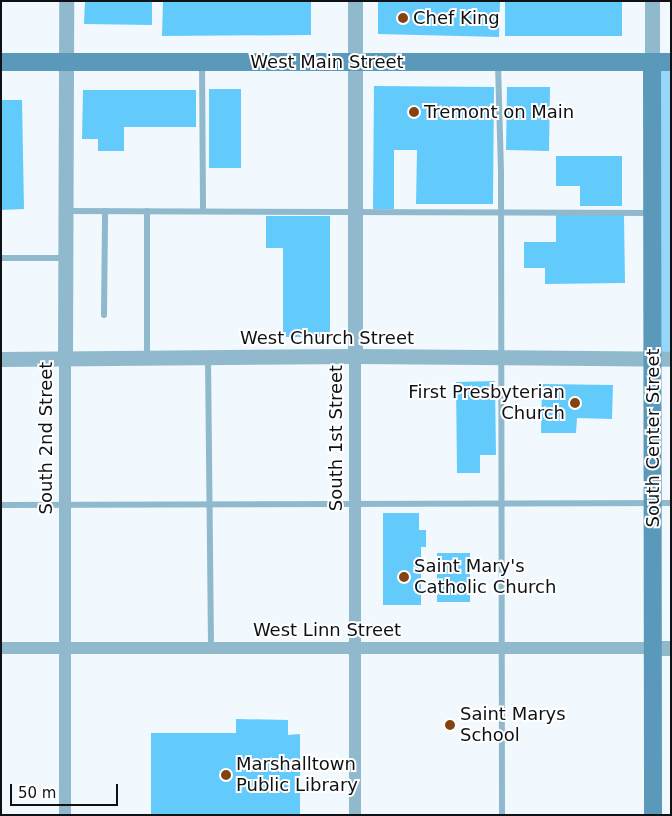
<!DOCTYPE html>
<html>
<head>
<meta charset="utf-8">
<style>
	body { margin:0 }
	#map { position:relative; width:672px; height:816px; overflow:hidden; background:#f1f9fe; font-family:"DejaVu Sans",sans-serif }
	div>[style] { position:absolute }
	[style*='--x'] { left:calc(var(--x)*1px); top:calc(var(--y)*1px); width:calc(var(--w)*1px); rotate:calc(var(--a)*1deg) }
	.green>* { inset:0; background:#96d6f8 }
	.building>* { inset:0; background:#63cbfc }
	.service>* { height:6px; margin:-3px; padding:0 3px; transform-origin:3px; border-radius:3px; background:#90b9ce }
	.minor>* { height:12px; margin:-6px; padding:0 6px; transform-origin:6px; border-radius:6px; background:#90b9ce }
	.tertiary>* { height:15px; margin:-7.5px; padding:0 7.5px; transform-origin:7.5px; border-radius:7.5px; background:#90b9ce }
	.secondary>* { height:18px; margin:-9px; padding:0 9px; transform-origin:9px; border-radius:9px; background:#5a99b9 }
	.dots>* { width:14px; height:14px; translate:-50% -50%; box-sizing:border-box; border:2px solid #fff; border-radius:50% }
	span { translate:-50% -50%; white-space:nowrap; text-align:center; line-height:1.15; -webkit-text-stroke:4px #fff; paint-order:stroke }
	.poi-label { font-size:18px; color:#0f1214 }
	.left { translate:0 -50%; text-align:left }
	.right { translate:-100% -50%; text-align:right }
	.street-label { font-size:18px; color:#0f1214 }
	.frame { position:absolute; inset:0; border:2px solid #0f1214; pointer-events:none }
	.scale { position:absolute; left:10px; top:784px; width:108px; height:22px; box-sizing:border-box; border:2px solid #0f1214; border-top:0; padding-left:6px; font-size:15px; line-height:18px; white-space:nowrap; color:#0f1214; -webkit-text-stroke:4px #fff; paint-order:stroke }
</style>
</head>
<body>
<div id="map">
	<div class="green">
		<div style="clip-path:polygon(652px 62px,671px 62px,671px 359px,653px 359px)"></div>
	</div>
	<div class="building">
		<div style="clip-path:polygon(85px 1px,152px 1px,152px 25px,84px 24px)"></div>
		<div style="clip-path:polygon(163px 1px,311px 1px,311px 35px,162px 36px)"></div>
		<div style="clip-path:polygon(378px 1px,500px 1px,499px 37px,378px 34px)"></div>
		<div style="clip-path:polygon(505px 1px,622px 1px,622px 36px,505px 36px)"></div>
		<div style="clip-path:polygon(374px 86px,494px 87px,493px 204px,416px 204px,417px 150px,394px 150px,394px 209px,373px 209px)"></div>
		<div style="clip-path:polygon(507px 87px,550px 87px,549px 151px,506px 150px)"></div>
		<div style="clip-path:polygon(209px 89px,241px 89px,241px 168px,209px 168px)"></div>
		<div style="clip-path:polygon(83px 90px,196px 90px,196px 127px,124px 127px,124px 151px,98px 151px,98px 139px,82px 139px)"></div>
		<div style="clip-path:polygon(1px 100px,22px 100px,24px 209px,1px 210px)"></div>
		<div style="clip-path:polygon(556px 156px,622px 156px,622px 206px,580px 206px,580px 186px,556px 186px)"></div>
		<div style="clip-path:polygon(556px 215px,624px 215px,625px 283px,545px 284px,545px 268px,524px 268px,524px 242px,556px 242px)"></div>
		<div style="clip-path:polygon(266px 216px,330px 216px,330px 337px,283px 337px,283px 248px,266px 248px)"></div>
		<div style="clip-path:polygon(495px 381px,496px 455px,480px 455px,480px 473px,457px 473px,456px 382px)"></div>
		<div style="clip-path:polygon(542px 384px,613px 385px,612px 419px,577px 418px,576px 433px,541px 433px)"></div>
		<div style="clip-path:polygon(383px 513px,419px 513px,419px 530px,426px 530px,426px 547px,421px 547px,421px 605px,383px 605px)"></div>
		<div style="clip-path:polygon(437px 553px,470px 553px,470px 602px,437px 602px)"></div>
		<div style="clip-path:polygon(236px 719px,288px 720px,288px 735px,300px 734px,300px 815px,151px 815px,151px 733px,236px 733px)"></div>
	</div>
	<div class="service">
		<div style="--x:202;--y:63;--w:148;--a:89.6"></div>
		<div style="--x:498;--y:64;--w:110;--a:88.4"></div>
		<div style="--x:501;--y:174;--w:641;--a:89.91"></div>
		<div style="--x:66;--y:211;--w:585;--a:0.2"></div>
		<div style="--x:147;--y:211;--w:146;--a:90"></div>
		<div style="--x:1;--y:258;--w:63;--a:0"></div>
		<div style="--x:104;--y:315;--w:104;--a:-89.4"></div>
		<div style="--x:208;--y:358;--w:290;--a:89.4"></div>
		<div style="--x:1;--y:505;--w:670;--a:-0.17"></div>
	</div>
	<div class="minor">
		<div style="--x:355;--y:356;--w:459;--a:90"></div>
		<div style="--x:1;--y:648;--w:652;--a:0"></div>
		<div style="--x:65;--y:815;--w:457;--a:-90"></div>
	</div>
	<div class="tertiary">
		<div style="--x:355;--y:1;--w:355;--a:90"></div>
		<div style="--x:652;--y:1;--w:61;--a:90"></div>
		<div style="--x:65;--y:358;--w:357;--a:-89.8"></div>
		<div style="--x:1;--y:359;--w:354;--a:-0.5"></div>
		<div style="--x:355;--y:356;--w:316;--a:0.5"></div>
		<div style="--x:653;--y:648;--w:18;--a:0"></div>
	</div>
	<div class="secondary">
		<div style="--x:1;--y:62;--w:670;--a:0"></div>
		<div style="--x:652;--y:62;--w:753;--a:89.92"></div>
	</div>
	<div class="dots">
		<div style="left:403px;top:18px;background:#864312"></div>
		<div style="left:414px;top:112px;background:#864312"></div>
		<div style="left:575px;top:403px;background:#864312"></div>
		<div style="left:404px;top:577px;background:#864312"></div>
		<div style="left:450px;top:725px;background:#864312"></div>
		<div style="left:226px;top:775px;background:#864312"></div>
	</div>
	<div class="poi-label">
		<span class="left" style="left:413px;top:18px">Chef King</span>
		<span class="left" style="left:424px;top:112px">Tremont on Main</span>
		<span class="right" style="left:565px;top:403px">First Presbyterian<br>Church</span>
		<span class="left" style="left:414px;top:577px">Saint Mary's<br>Catholic Church</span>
		<span class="left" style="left:460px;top:725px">Saint Marys<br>School</span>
		<span class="left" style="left:236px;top:775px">Marshalltown<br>Public Library</span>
	</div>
	<div class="street-label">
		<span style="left:327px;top:62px">West Main Street</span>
		<span style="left:327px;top:338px">West Church Street</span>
		<span style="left:46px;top:438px;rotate:-90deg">South 2nd Street</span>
		<span style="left:336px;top:438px;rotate:-90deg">South 1st Street</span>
		<span style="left:653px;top:438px;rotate:-90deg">South Center Street</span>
		<span style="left:327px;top:630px">West Linn Street</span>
	</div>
	<div class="frame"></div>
	<div class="scale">50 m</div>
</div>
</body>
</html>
